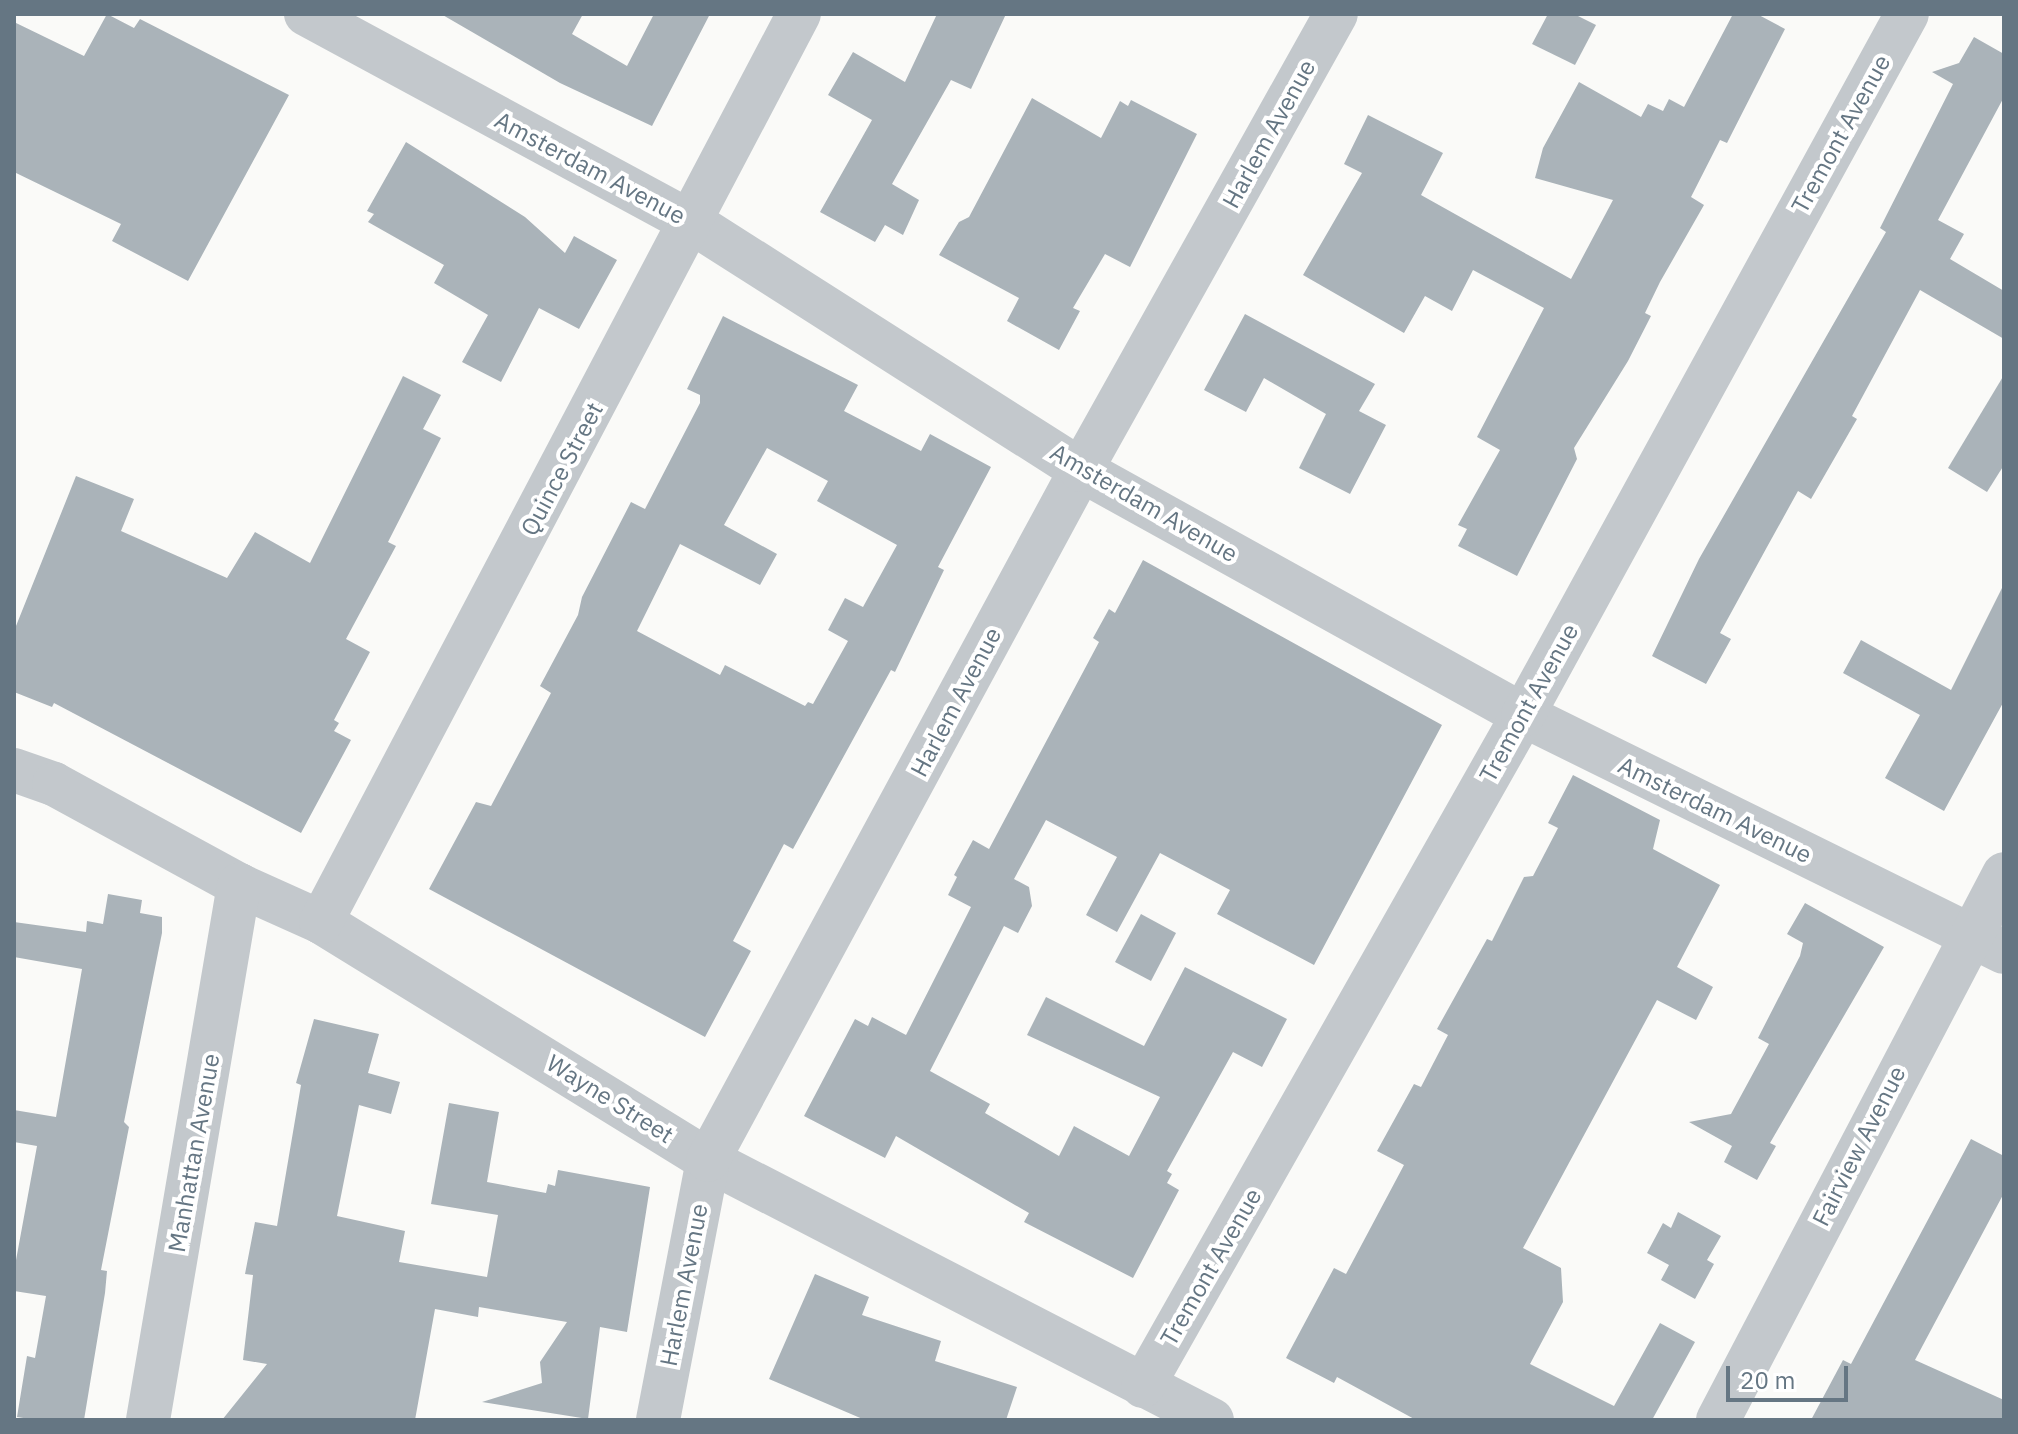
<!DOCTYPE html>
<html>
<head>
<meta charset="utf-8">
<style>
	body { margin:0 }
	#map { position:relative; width:2018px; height:1434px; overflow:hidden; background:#fafaf8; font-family:"IBM Plex Sans",sans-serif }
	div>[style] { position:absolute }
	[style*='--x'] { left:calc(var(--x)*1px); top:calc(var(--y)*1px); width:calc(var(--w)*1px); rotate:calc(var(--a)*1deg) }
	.building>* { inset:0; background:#aab3b9 }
	.minor>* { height:44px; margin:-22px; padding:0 22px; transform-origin:22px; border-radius:22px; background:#c3c8cc }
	span { translate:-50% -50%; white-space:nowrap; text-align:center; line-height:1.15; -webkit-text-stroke:8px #fff; paint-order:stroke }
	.street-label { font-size:24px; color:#657683 }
	.frame { position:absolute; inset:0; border:16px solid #657683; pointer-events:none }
	.scale { position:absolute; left:1726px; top:1366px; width:122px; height:36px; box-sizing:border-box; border:4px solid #657683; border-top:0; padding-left:10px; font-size:24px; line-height:28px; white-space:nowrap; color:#657683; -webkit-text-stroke:6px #fff; paint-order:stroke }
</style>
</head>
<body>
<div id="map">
	<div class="building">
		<div style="clip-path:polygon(107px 14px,134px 28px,140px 19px,289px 95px,188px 281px,112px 241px,121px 224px,14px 172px,14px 22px,84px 56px)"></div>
		<div style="clip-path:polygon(441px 14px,583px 14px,572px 34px,627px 66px,654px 14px,710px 14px,652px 126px,560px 83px)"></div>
		<div style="clip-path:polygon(937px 14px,1006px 14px,971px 89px,951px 80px,892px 184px,919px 200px,903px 235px,885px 225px,875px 242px,820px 212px,872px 120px,828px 95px,853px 52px,905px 82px)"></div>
		<div style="clip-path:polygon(1548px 14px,1574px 14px,1596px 25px,1575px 65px,1532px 44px)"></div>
		<div style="clip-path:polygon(1733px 14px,1757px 14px,1785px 29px,1727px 143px,1720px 140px,1691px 197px,1704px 205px,1660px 282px,1645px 313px,1651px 316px,1628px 361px,1574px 448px,1577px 459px,1517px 576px,1458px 546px,1467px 529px,1458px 525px,1500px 450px,1477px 437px,1544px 308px,1473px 270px,1452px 311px,1425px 296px,1404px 333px,1303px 275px,1362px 173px,1344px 164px,1368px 115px,1443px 153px,1421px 195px,1571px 279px,1613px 200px,1535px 178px,1543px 148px,1579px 82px,1641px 117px,1648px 104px,1663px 111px,1669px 99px,1684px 107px)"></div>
		<div style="clip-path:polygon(1974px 37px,2004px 54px,2004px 97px,1938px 220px,1964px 234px,1950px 259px,2004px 291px,2004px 339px,1920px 290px,1852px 416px,1857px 419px,1811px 499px,1798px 491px,1767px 547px,1720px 633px,1731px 639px,1706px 684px,1652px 656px,1699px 559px,1886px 232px,1880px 228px,1953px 84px,1932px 72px,1959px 63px)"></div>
		<div style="clip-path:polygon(1032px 98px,1101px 138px,1120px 101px,1128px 106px,1131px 100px,1197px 134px,1130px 267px,1105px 254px,1073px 308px,1080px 311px,1059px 350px,1007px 321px,1019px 298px,939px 255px,959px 222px,969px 217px)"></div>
		<div style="clip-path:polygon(406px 142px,525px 217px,565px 253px,574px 236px,617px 260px,579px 329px,539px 308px,501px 382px,462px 362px,488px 315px,434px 283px,444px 265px,368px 222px,374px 214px,367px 211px)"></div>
		<div style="clip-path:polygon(1245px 314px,1375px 384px,1359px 411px,1386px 425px,1350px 494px,1299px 468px,1326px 414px,1264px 378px,1246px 412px,1204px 390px)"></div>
		<div style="clip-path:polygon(evenodd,723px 316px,858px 385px,844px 411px,921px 451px,930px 434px,991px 467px,938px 567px,944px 570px,895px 672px,891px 670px,793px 849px,784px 844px,733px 941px,751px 951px,705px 1037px,429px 889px,476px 802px,491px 806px,551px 693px,540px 686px,578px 615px,582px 597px,631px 502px,645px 509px,700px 403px,700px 395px,687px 389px,723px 316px,767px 448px,828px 481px,817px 501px,897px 545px,863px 607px,845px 598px,828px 630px,848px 641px,813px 704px,808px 702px,805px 706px,725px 665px,720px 675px,637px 631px,680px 544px,760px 585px,777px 554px,724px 525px,767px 448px)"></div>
		<div style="clip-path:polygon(2004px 375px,2004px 465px,1987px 492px,1948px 468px)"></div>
		<div style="clip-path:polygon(403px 376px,441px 395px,423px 429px,441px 438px,388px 542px,396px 546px,346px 639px,370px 652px,334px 720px,339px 723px,334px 731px,351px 740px,301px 833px,54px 703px,52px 707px,14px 692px,14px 631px,76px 476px,134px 499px,121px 531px,227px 578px,255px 532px,310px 563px)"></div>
		<div style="clip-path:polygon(1143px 560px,1442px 725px,1314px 965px,1217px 914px,1230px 890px,1160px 853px,1117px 932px,1086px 915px,1117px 857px,1046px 820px,1014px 879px,1029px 887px,1032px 906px,1018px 933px,1004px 926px,930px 1071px,990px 1104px,985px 1113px,1059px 1156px,1074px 1126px,1129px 1156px,1160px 1097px,1027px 1035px,1046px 997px,1144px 1046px,1185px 967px,1287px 1019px,1262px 1067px,1233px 1052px,1167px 1171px,1172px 1174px,1167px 1183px,1179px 1190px,1133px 1278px,1024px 1222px,1029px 1213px,896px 1136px,885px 1158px,804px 1116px,855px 1019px,868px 1026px,872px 1017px,906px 1035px,971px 907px,948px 895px,957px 877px,954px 875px,973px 840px,989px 849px,1099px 642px,1093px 638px,1109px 609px,1115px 613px)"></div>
		<div style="clip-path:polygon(2004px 584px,2004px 701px,1944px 811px,1885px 778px,1920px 715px,1843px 673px,1861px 640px,1951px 690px)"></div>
		<div style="clip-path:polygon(1573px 775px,1660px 820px,1653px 849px,1720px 885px,1677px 967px,1713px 987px,1696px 1020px,1657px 1000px,1523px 1248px,1561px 1268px,1563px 1302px,1530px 1364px,1614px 1406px,1660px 1323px,1695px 1342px,1652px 1420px,1416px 1420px,1337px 1377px,1334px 1383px,1286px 1358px,1334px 1268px,1346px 1274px,1404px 1165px,1377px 1151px,1414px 1084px,1421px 1087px,1448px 1035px,1437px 1029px,1487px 939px,1492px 941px,1524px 877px,1533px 876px,1558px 828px,1548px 823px)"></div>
		<div style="clip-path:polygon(108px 894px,142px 900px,140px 913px,162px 917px,162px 933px,124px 1122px,129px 1127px,101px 1270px,107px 1271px,105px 1293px,84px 1420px,36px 1420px,17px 1417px,27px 1356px,35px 1358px,46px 1296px,14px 1291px,14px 1271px,37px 1146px,14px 1142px,14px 1110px,56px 1117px,82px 969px,14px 957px,14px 922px,86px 932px,87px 921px,103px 924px)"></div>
		<div style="clip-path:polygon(1805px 903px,1884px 947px,1770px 1143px,1776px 1146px,1757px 1180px,1724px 1162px,1732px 1146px,1689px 1122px,1731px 1114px,1769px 1044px,1758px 1038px,1800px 956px,1803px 943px,1787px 934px)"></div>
		<div style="clip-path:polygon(1141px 914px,1176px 933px,1151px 981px,1115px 962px)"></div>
		<div style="clip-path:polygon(314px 1019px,379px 1034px,368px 1073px,400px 1082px,391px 1114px,359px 1105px,337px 1216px,405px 1231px,399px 1262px,487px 1277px,498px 1215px,431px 1204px,449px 1103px,499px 1112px,487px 1182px,546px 1193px,548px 1184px,555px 1186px,558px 1170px,650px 1187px,627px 1332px,600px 1327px,588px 1419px,482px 1402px,542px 1383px,540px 1362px,567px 1322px,479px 1307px,478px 1317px,435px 1309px,415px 1420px,222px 1420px,267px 1364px,243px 1360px,253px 1275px,245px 1274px,255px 1222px,277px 1226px,301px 1085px,296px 1083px)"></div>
		<div style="clip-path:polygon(1971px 1139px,2004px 1156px,2004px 1193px,1915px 1360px,2004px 1400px,2004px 1420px,1811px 1420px,1843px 1360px,1851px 1364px)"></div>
		<div style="clip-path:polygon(1678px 1212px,1721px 1236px,1707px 1260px,1714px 1264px,1695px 1299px,1661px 1280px,1669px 1265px,1647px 1253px,1663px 1223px,1671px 1228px)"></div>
		<div style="clip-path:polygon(815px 1274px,869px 1297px,862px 1315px,941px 1341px,935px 1361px,1017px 1387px,1006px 1420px,865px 1420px,769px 1379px)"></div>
	</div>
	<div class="minor">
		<div style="--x:306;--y:14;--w:440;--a:28.4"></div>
		<div style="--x:693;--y:223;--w:460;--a:32.5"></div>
		<div style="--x:1081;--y:470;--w:505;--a:29"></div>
		<div style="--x:1523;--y:715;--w:536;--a:26.23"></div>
		<div style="--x:14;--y:770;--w:42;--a:19.3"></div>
		<div style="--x:54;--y:784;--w:211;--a:28.6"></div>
		<div style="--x:239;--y:885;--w:90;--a:24.3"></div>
		<div style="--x:321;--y:922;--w:454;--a:31.6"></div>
		<div style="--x:708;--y:1160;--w:567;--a:27.29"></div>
		<div style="--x:321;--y:922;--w:1026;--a:-62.24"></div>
		<div style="--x:1143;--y:1386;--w:771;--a:-60.48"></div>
		<div style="--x:1523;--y:715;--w:799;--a:-61.29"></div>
		<div style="--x:148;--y:1420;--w:543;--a:-80.35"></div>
		<div style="--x:658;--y:1420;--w:265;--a:-79.1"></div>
		<div style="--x:708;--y:1160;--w:784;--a:-61.61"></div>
		<div style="--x:1081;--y:470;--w:522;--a:-60.79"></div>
		<div style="--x:1718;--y:1420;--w:616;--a:-62.35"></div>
	</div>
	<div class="street-label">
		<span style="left:1269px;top:134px;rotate:-61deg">Harlem Avenue</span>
		<span style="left:1841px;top:134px;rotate:-61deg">Tremont Avenue</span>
		<span style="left:590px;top:168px;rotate:28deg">Amsterdam Avenue</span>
		<span style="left:562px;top:469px;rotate:-62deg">Quince Street</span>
		<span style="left:1144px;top:503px;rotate:30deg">Amsterdam Avenue</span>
		<span style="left:956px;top:702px;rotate:-62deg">Harlem Avenue</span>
		<span style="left:1529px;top:703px;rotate:-61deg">Tremont Avenue</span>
		<span style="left:1715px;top:810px;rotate:26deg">Amsterdam Avenue</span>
		<span style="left:610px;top:1099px;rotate:32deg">Wayne Street</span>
		<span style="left:1859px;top:1146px;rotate:-63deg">Fairview Avenue</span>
		<span style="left:194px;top:1153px;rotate:-80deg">Manhattan Avenue</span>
		<span style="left:1211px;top:1267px;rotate:-60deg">Tremont Avenue</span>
		<span style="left:684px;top:1285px;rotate:-79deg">Harlem Avenue</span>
	</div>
	<div class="frame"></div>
	<div class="scale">20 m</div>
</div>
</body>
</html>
